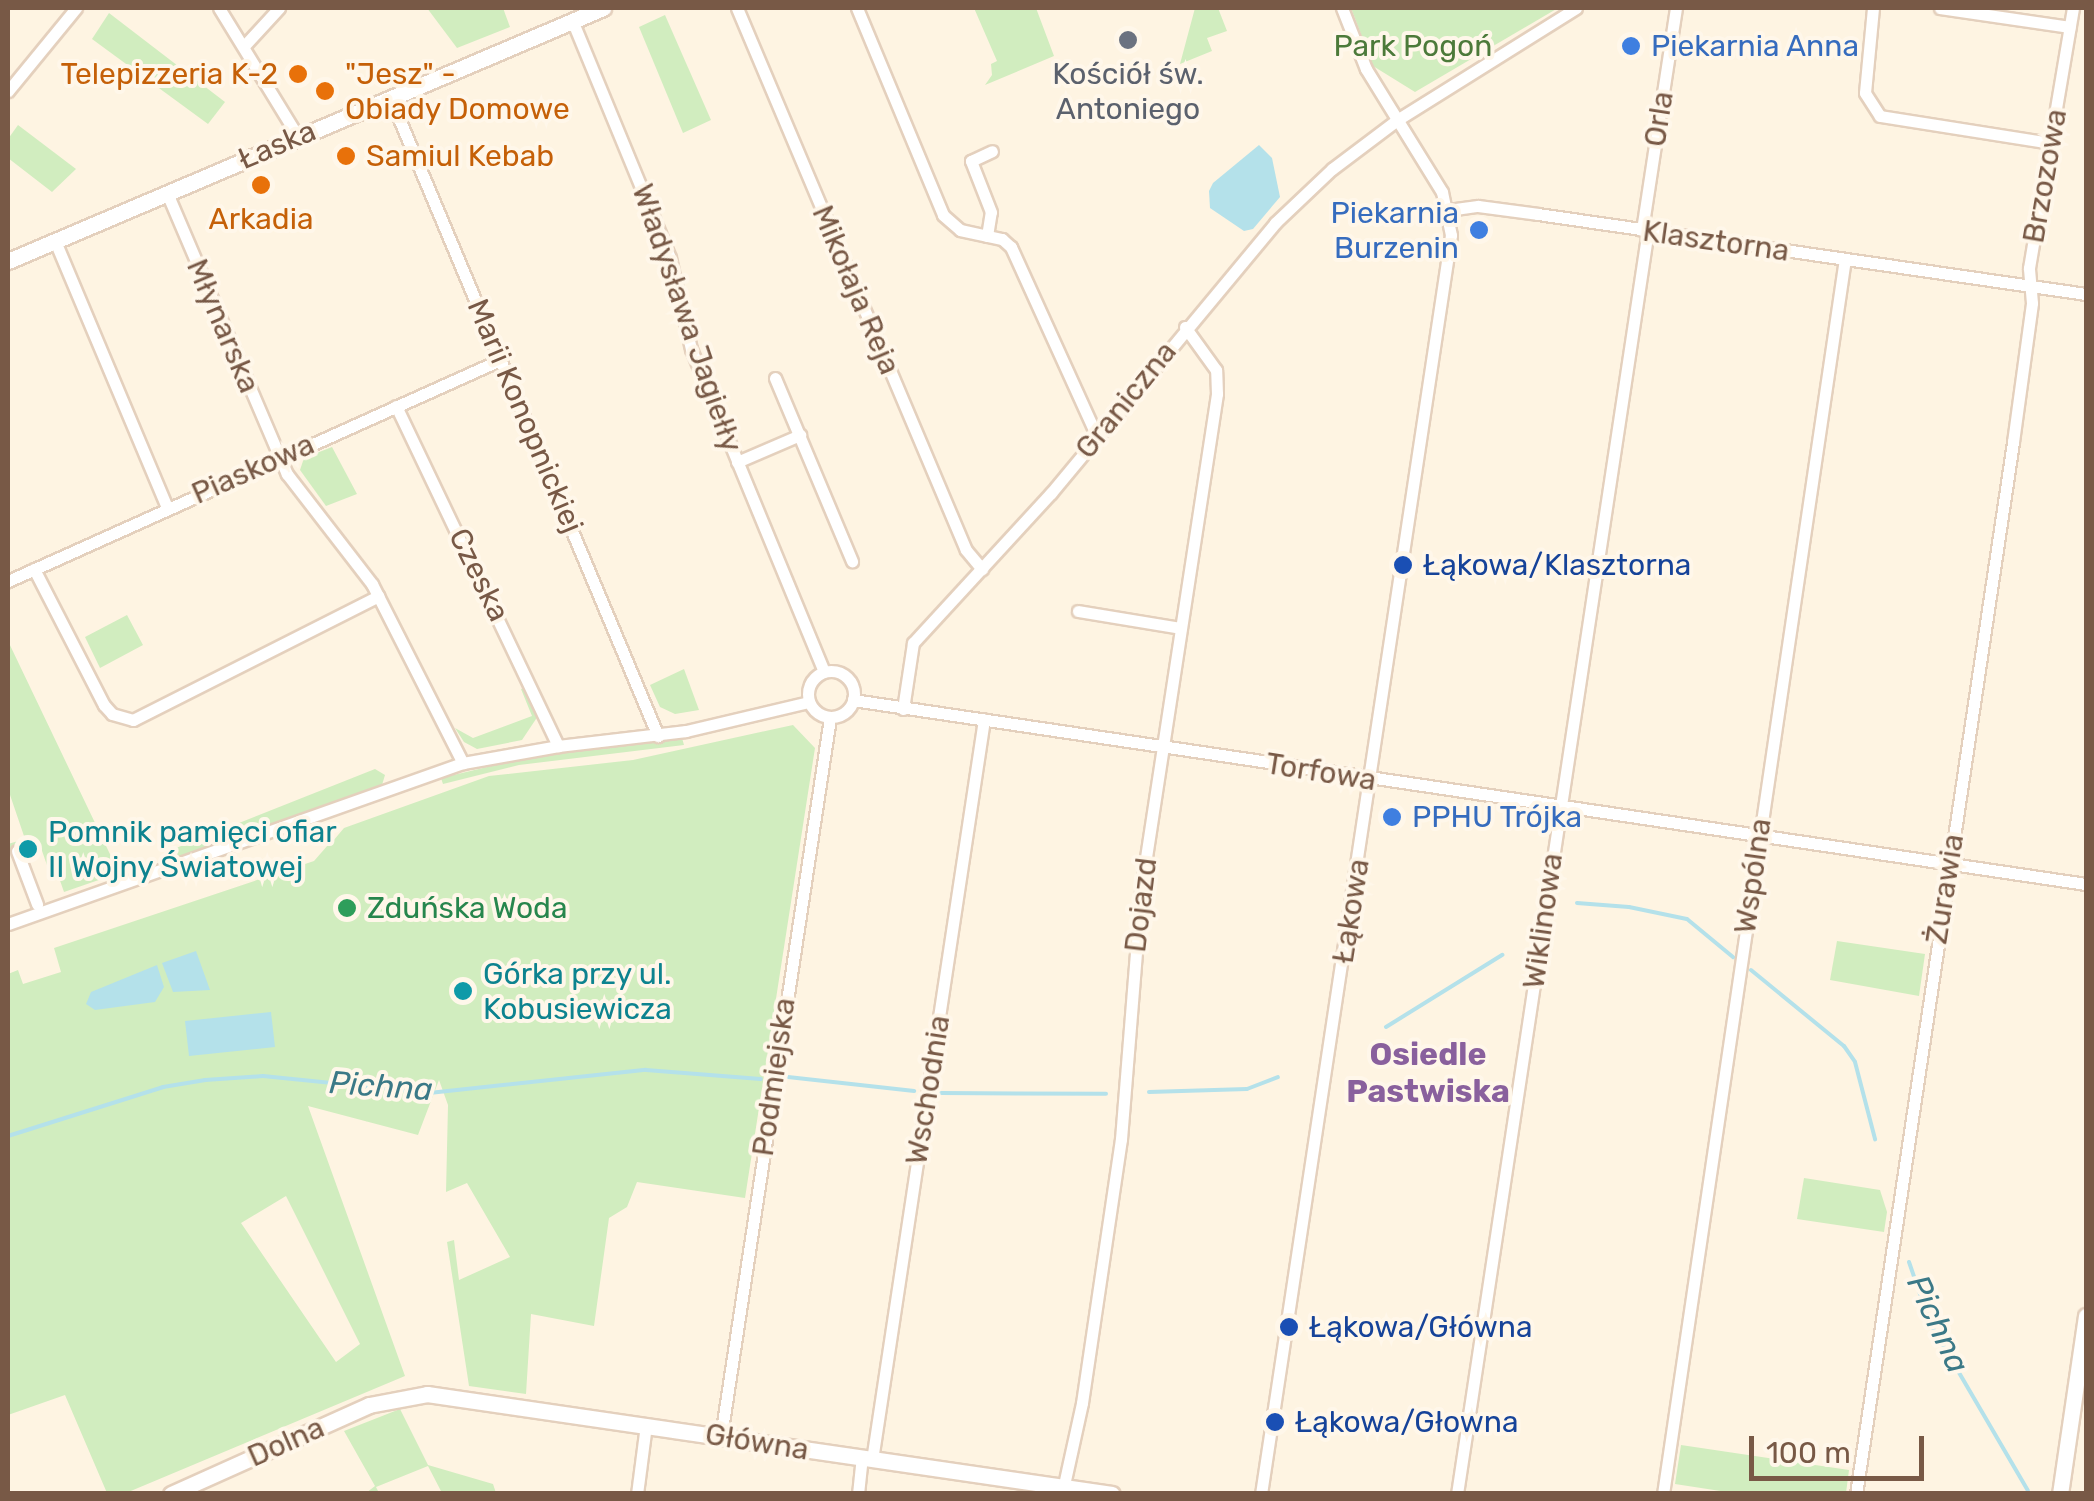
<!DOCTYPE html>
<html>
<head>
<meta charset="utf-8">
<style>
	body { margin:0 }
	#map { position:relative; width:2094px; height:1501px; overflow:hidden; background:#fef4e2; font-family:Rubik,sans-serif }
	div>[style] { position:absolute }
	[style*='--x'] { left:calc(var(--x)*1px); top:calc(var(--y)*1px); width:calc(var(--w)*1px); rotate:calc(var(--a)*1deg) }
	.green>* { inset:0; background:#d1edbf }
	.water>* { inset:0; background:#b4e1ea }
	.stream>* { height:4px; margin:-2px; padding:0 2px; transform-origin:2px; border-radius:2px; background:#b4e1ea }
	.roads { filter:drop-shadow(2px 0 #e4d0bd) drop-shadow(-2px 0 #e4d0bd) drop-shadow(0 2px #e4d0bd) drop-shadow(0 -2px #e4d0bd) }
	.street>* { height:11px; margin:-5.5px; padding:0 5.5px; transform-origin:5.5px; border-radius:5.5px; background:#fff }
	.street>.ring { margin:-5.5px; padding:0; box-sizing:content-box; background:none; border:11px solid #fff; border-radius:50% }
	.secondary>* { height:15px; margin:-7.5px; padding:0 7.5px; transform-origin:7.5px; border-radius:7.5px; background:#fff }
	.dots>* { width:28px; height:28px; translate:-50% -50%; box-sizing:border-box; border:5px solid #fff7ea; border-radius:50% }
	span { translate:-50% -50%; white-space:nowrap; text-align:center; line-height:1.15; -webkit-text-stroke:8px #fff7ea; paint-order:stroke }
	.park-label { font-size:30px; color:#4c7a3a }
	.shop-label { font-size:30px; color:#366cbe }
	.left { translate:0 -50%; text-align:left }
	.right { translate:-100% -50%; text-align:right }
	.food-label { font-size:30px; color:#c56008 }
	.worship-label { font-size:30px; color:#5b616d }
	.street-label { font-size:30px; color:#785946 }
	.transit-label { font-size:30px; color:#164399 }
	.culture-label { font-size:30px; color:#0d838f }
	.leisure-label { font-size:30px; color:#27864d }
	.neighbourhood-label { font-size:32px; color:#89609d; font-weight:700 }
	.water-label { font-size:32px; color:#3b7987; font-style:italic }
	.frame { position:absolute; inset:0; border:10px solid #785946; pointer-events:none }
	.scale { position:absolute; left:1749px; top:1436px; width:175px; height:45px; box-sizing:border-box; border:5px solid #785946; border-top:0; padding-left:12px; font-size:30px; line-height:35px; white-space:nowrap; color:#785946; -webkit-text-stroke:8px #fff7ea; paint-order:stroke }
</style>
</head>
<body>
<div id="map">
	<div class="green">
		<div style="clip-path:polygon(427px 8px,503px 8px,510px 27px,457px 48px)"></div>
		<div style="clip-path:polygon(974px 8px,1036px 8px,1054px 56px,985px 85px,992px 75px,991px 64px,997px 61px)"></div>
		<div style="clip-path:polygon(1195px 8px,1218px 8px,1227px 31px,1207px 38px,1212px 51px,1180px 64px)"></div>
		<div style="clip-path:polygon(1351px 8px,1558px 8px,1415px 92px,1373px 66px)"></div>
		<div style="clip-path:polygon(109px 13px,225px 102px,208px 124px,92px 39px)"></div>
		<div style="clip-path:polygon(665px 15px,711px 120px,683px 133px,639px 27px)"></div>
		<div style="clip-path:polygon(18px 125px,76px 169px,52px 192px,8px 158px,8px 139px)"></div>
		<div style="clip-path:polygon(332px 447px,357px 494px,326px 506px,300px 470px,304px 458px)"></div>
		<div style="clip-path:polygon(127px 615px,143px 645px,100px 668px,85px 637px)"></div>
		<div style="clip-path:polygon(8px 641px,119px 873px,64px 892px,56px 869px,49px 871px,40px 845px,8px 853px,8px 844px,25px 839px,8px 789px)"></div>
		<div style="clip-path:polygon(684px 669px,699px 710px,675px 714px,660px 707px,650px 685px)"></div>
		<div style="clip-path:polygon(525px 688px,538px 716px,522px 740px,477px 749px,464px 742px,455px 728px,473px 738px,532px 716px,521px 689px)"></div>
		<div style="clip-path:polygon(evenodd,793px 725px,815px 748px,745px 1198px,637px 1182px,627px 1207px,609px 1218px,594px 1326px,531px 1314px,526px 1394px,469px 1386px,447px 1242px,454px 1240px,459px 1280px,510px 1257px,467px 1183px,446px 1192px,448px 1105px,439px 1080px,418px 1135px,308px 1106px,405px 1376px,126px 1493px,107px 1493px,65px 1395px,8px 1415px,8px 974px,18px 970px,23px 984px,61px 972px,54px 948px,314px 861px,328px 845px,325px 838px,308px 844px,306px 840px,329px 831px,333px 841px,344px 828px,489px 776px,633px 760px,793px 725px,286px 1196px,360px 1344px,336px 1362px,241px 1223px,286px 1196px)"></div>
		<div style="clip-path:polygon(682px 738px,684px 745px,519px 765px,443px 784px,441px 778px,525px 758px)"></div>
		<div style="clip-path:polygon(375px 769px,385px 775px,382px 785px,167px 862px,163px 858px,166px 852px)"></div>
		<div style="clip-path:polygon(1837px 941px,1925px 954px,1919px 996px,1830px 980px)"></div>
		<div style="clip-path:polygon(1804px 1178px,1880px 1190px,1887px 1212px,1884px 1232px,1797px 1219px)"></div>
		<div style="clip-path:polygon(400px 1409px,428px 1465px,493px 1484px,496px 1493px,442px 1493px,428px 1466px,376px 1487px,379px 1493px,366px 1493px,375px 1486px,344px 1431px)"></div>
		<div style="clip-path:polygon(1681px 1445px,1849px 1470px,1846px 1493px,1740px 1494px,1675px 1484px)"></div>
	</div>
	<div class="water">
		<div style="clip-path:polygon(1259px 145px,1272px 158px,1280px 197px,1253px 229px,1244px 231px,1210px 208px,1209px 191px,1213px 183px)"></div>
		<div style="clip-path:polygon(196px 951px,210px 990px,173px 992px,162px 963px)"></div>
		<div style="clip-path:polygon(157px 965px,164px 987px,155px 1002px,95px 1010px,86px 1004px,91px 992px)"></div>
		<div style="clip-path:polygon(271px 1012px,275px 1047px,189px 1056px,185px 1021px)"></div>
	</div>
	<div class="stream">
		<div style="--x:1577;--y:903;--w:52;--a:4.4"></div>
		<div style="--x:1629;--y:907;--w:59;--a:11.7"></div>
		<div style="--x:1687;--y:919;--w:60;--a:39.6"></div>
		<div style="--x:1751;--y:970;--w:120;--a:39.3"></div>
		<div style="--x:1844;--y:1046;--w:19;--a:55"></div>
		<div style="--x:1855;--y:1062;--w:80;--a:75.4"></div>
		<div style="--x:1386;--y:1027;--w:137;--a:-31.8"></div>
		<div style="--x:788;--y:1077;--w:127;--a:6.3"></div>
		<div style="--x:1149;--y:1092;--w:98;--a:-1.8"></div>
		<div style="--x:1247;--y:1089;--w:33;--a:-21"></div>
		<div style="--x:941;--y:1093;--w:165;--a:0.3"></div>
		<div style="--x:8;--y:1136;--w:163;--a:-17.5"></div>
		<div style="--x:163;--y:1087;--w:43;--a:-9.5"></div>
		<div style="--x:205;--y:1080;--w:58;--a:-3.9"></div>
		<div style="--x:263;--y:1076;--w:167;--a:5.8"></div>
		<div style="--x:429;--y:1093;--w:218;--a:-6.1"></div>
		<div style="--x:646;--y:1070;--w:115;--a:4.5"></div>
		<div style="--x:1909;--y:1262;--w:65;--a:71"></div>
		<div style="--x:1930;--y:1323;--w:194;--a:59.7"></div>
	</div>
	<div class="roads">
		<div class="street">
			<div style="--x:219;--y:8;--w:151;--a:58.5"></div>
			<div style="--x:737;--y:8;--w:588;--a:67.1"></div>
			<div style="--x:966;--y:550;--w:25;--a:50"></div>
			<div style="--x:857;--y:8;--w:224;--a:67.4"></div>
			<div style="--x:943;--y:215;--w:23;--a:41"></div>
			<div style="--x:960;--y:230;--w:43;--a:12.1"></div>
			<div style="--x:1002;--y:239;--w:12;--a:42"></div>
			<div style="--x:1011;--y:247;--w:209;--a:65.6"></div>
			<div style="--x:1873;--y:8;--w:85;--a:95.4"></div>
			<div style="--x:1865;--y:93;--w:27;--a:57"></div>
			<div style="--x:1880;--y:116;--w:173;--a:9"></div>
			<div style="--x:1940;--y:8;--w:131;--a:8.3"></div>
			<div style="--x:572;--y:20;--w:257;--a:67.6"></div>
			<div style="--x:670;--y:258;--w:93;--a:77"></div>
			<div style="--x:691;--y:349;--w:349;--a:67.6"></div>
			<div style="--x:244;--y:46;--w:52;--a:-47.4"></div>
			<div style="--x:8;--y:91;--w:107;--a:-50.7"></div>
			<div style="--x:390;--y:97;--w:693;--a:67.25"></div>
			<div style="--x:167;--y:193;--w:306;--a:66.9"></div>
			<div style="--x:287;--y:474;--w:139;--a:52.3"></div>
			<div style="--x:372;--y:584;--w:201;--a:63.1"></div>
			<div style="--x:1448;--y:210;--w:30;--a:-8"></div>
			<div style="--x:1478;--y:206;--w:61;--a:7.6"></div>
			<div style="--x:1538;--y:214;--w:554;--a:8.31"></div>
			<div style="--x:1642;--y:230;--w:225;--a:-81.3"></div>
			<div style="--x:987;--y:236;--w:24;--a:-81"></div>
			<div style="--x:991;--y:212;--w:55;--a:-111.4"></div>
			<div style="--x:971;--y:161;--w:23;--a:-25"></div>
			<div style="--x:55;--y:241;--w:289;--a:67.2"></div>
			<div style="--x:775;--y:378;--w:199;--a:67.2"></div>
			<div style="--x:396;--y:406;--w:377;--a:64.5"></div>
			<div style="--x:737;--y:462;--w:69;--a:-23.2"></div>
			<div style="--x:34;--y:569;--w:153;--a:62.8"></div>
			<div style="--x:104;--y:705;--w:12;--a:48"></div>
			<div style="--x:112;--y:714;--w:22;--a:16"></div>
			<div style="--x:133;--y:720;--w:275;--a:-26.8"></div>
			<div style="--x:8;--y:581;--w:539;--a:-24.19"></div>
			<div style="--x:1078;--y:611;--w:104;--a:9.4"></div>
			<div class="ring" style="left:808px;top:671px;width:35px;height:35px"></div>
			<div style="--x:853;--y:700;--w:1247;--a:8.49"></div>
			<div style="--x:903;--y:709;--w:67;--a:-81.4"></div>
			<div style="--x:913;--y:643;--w:204;--a:-47.4"></div>
			<div style="--x:1051;--y:493;--w:351;--a:-50.3"></div>
			<div style="--x:1275;--y:223;--w:79;--a:-43.5"></div>
			<div style="--x:1332;--y:169;--w:81;--a:-37"></div>
			<div style="--x:1397;--y:120;--w:211;--a:-32"></div>
			<div style="--x:17;--y:851;--w:57;--a:69.3"></div>
			<div style="--x:8;--y:924;--w:483;--a:-19.5"></div>
			<div style="--x:463;--y:763;--w:97;--a:-10.1"></div>
			<div style="--x:558;--y:746;--w:129;--a:-6.7"></div>
			<div style="--x:686;--y:731;--w:126;--a:-13.3"></div>
			<div style="--x:721;--y:1436;--w:726;--a:-81.37"></div>
			<div style="--x:872;--y:1460;--w:749;--a:-81.4"></div>
			<div style="--x:637;--y:1494;--w:70;--a:-82.6"></div>
			<div style="--x:858;--y:1494;--w:36;--a:-84"></div>
			<div style="--x:1062;--y:1494;--w:93;--a:-77.6"></div>
			<div style="--x:1082;--y:1403;--w:267;--a:-81.6"></div>
			<div style="--x:1121;--y:1139;--w:250;--a:-85.4"></div>
			<div style="--x:1141;--y:890;--w:502;--a:-81.29"></div>
			<div style="--x:1217;--y:394;--w:24;--a:-92"></div>
			<div style="--x:1216;--y:370;--w:53;--a:-125.8"></div>
			<div style="--x:1261;--y:1494;--w:1273;--a:-81.42"></div>
			<div style="--x:1451;--y:235;--w:44;--a:-101.8"></div>
			<div style="--x:1442;--y:192;--w:145;--a:-121.7"></div>
			<div style="--x:1366;--y:69;--w:66;--a:-111.5"></div>
			<div style="--x:1457;--y:1494;--w:1278;--a:-81.41"></div>
			<div style="--x:1663;--y:1494;--w:1248;--a:-81.62"></div>
			<div style="--x:1856;--y:1494;--w:1064;--a:-81.51"></div>
			<div style="--x:2013;--y:442;--w:140;--a:-82.2"></div>
			<div style="--x:2032;--y:303;--w:35;--a:-95"></div>
			<div style="--x:2029;--y:268;--w:264;--a:-80.4"></div>
		</div>
		<div class="secondary">
			<div style="--x:8;--y:261;--w:647;--a:-23.04"></div>
			<div style="--x:171;--y:1494;--w:217;--a:-24.2"></div>
			<div style="--x:369;--y:1405;--w:59;--a:-10.7"></div>
			<div style="--x:427;--y:1394;--w:692;--a:8.31"></div>
			<div style="--x:2060;--y:1494;--w:180;--a:-81.7"></div>
		</div>
	</div>
	<div class="dots">
		<div style="left:1128px;top:40px;background:#6b7280"></div>
		<div style="left:1631px;top:46px;background:#3f7fe0"></div>
		<div style="left:298px;top:74px;background:#e8710a"></div>
		<div style="left:325px;top:91px;background:#e8710a"></div>
		<div style="left:346px;top:156px;background:#e8710a"></div>
		<div style="left:261px;top:185px;background:#e8710a"></div>
		<div style="left:1479px;top:230px;background:#3f7fe0"></div>
		<div style="left:1403px;top:565px;background:#1a4fb4"></div>
		<div style="left:1392px;top:817px;background:#3f7fe0"></div>
		<div style="left:28px;top:849px;background:#0f9aa8"></div>
		<div style="left:347px;top:908px;background:#2e9e5b"></div>
		<div style="left:463px;top:991px;background:#0f9aa8"></div>
		<div style="left:1289px;top:1327px;background:#1a4fb4"></div>
		<div style="left:1275px;top:1422px;background:#1a4fb4"></div>
	</div>
	<div class="park-label">
		<span style="left:1413px;top:46px">Park Pogoń</span>
	</div>
	<div class="shop-label">
		<span class="left" style="left:1651px;top:46px">Piekarnia Anna</span>
		<span class="right" style="left:1459px;top:230px">Piekarnia<br>Burzenin</span>
		<span class="left" style="left:1412px;top:817px">PPHU Trójka</span>
	</div>
	<div class="food-label">
		<span class="right" style="left:278px;top:74px">Telepizzeria K-2</span>
		<span class="left" style="left:345px;top:91px">"Jesz" -<br>Obiady Domowe</span>
		<span class="left" style="left:366px;top:156px">Samiul Kebab</span>
		<span style="left:261px;top:219px">Arkadia</span>
	</div>
	<div class="worship-label">
		<span style="left:1128px;top:91px">Kościół św.<br>Antoniego</span>
	</div>
	<div class="street-label">
		<span style="left:1659px;top:119px;rotate:-81deg">Orla</span>
		<span style="left:277px;top:145px;rotate:-23deg">Łaska</span>
		<span style="left:2045px;top:176px;rotate:-80deg">Brzozowa</span>
		<span style="left:1716px;top:241px;rotate:8deg">Klasztorna</span>
		<span style="left:856px;top:290px;rotate:67deg">Mikołaja Reja</span>
		<span style="left:687px;top:318px;rotate:71deg">Władysława Jagiełły</span>
		<span style="left:223px;top:326px;rotate:67deg">Młynarska</span>
		<span style="left:1126px;top:400px;rotate:-51deg">Graniczna</span>
		<span style="left:525px;top:416px;rotate:67deg">Marii Konopnickiej</span>
		<span style="left:253px;top:469px;rotate:-24deg">Piaskowa</span>
		<span style="left:479px;top:575px;rotate:64deg">Czeska</span>
		<span style="left:1321px;top:772px;rotate:9deg">Torfowa</span>
		<span style="left:1753px;top:876px;rotate:-82deg">Wspólna</span>
		<span style="left:1945px;top:889px;rotate:-81deg">Żurawia</span>
		<span style="left:1141px;top:905px;rotate:-83deg">Dojazd</span>
		<span style="left:1351px;top:911px;rotate:-81deg">Łąkowa</span>
		<span style="left:1543px;top:921px;rotate:-82deg">Wiklinowa</span>
		<span style="left:774px;top:1077px;rotate:-82deg">Podmiejska</span>
		<span style="left:928px;top:1090px;rotate:-81deg">Wschodnia</span>
		<span style="left:286px;top:1442px;rotate:-24deg">Dolna</span>
		<span style="left:757px;top:1442px;rotate:9deg">Główna</span>
	</div>
	<div class="transit-label">
		<span class="left" style="left:1423px;top:565px">Łąkowa/Klasztorna</span>
		<span class="left" style="left:1309px;top:1327px">Łąkowa/Główna</span>
		<span class="left" style="left:1295px;top:1422px">Łąkowa/Głowna</span>
	</div>
	<div class="culture-label">
		<span class="left" style="left:48px;top:849px">Pomnik pamięci ofiar<br>II Wojny Światowej</span>
		<span class="left" style="left:483px;top:991px">Górka przy ul.<br>Kobusiewicza</span>
	</div>
	<div class="leisure-label">
		<span class="left" style="left:367px;top:908px">Zduńska Woda</span>
	</div>
	<div class="neighbourhood-label">
		<span style="left:1428px;top:1073px">Osiedle<br>Pastwiska</span>
	</div>
	<div class="water-label">
		<span style="left:381px;top:1086px;rotate:4deg">Pichna</span>
		<span style="left:1938px;top:1324px;rotate:65deg">Pichna</span>
	</div>
	<div class="frame"></div>
	<div class="scale">100 m</div>
</div>
</body>
</html>
